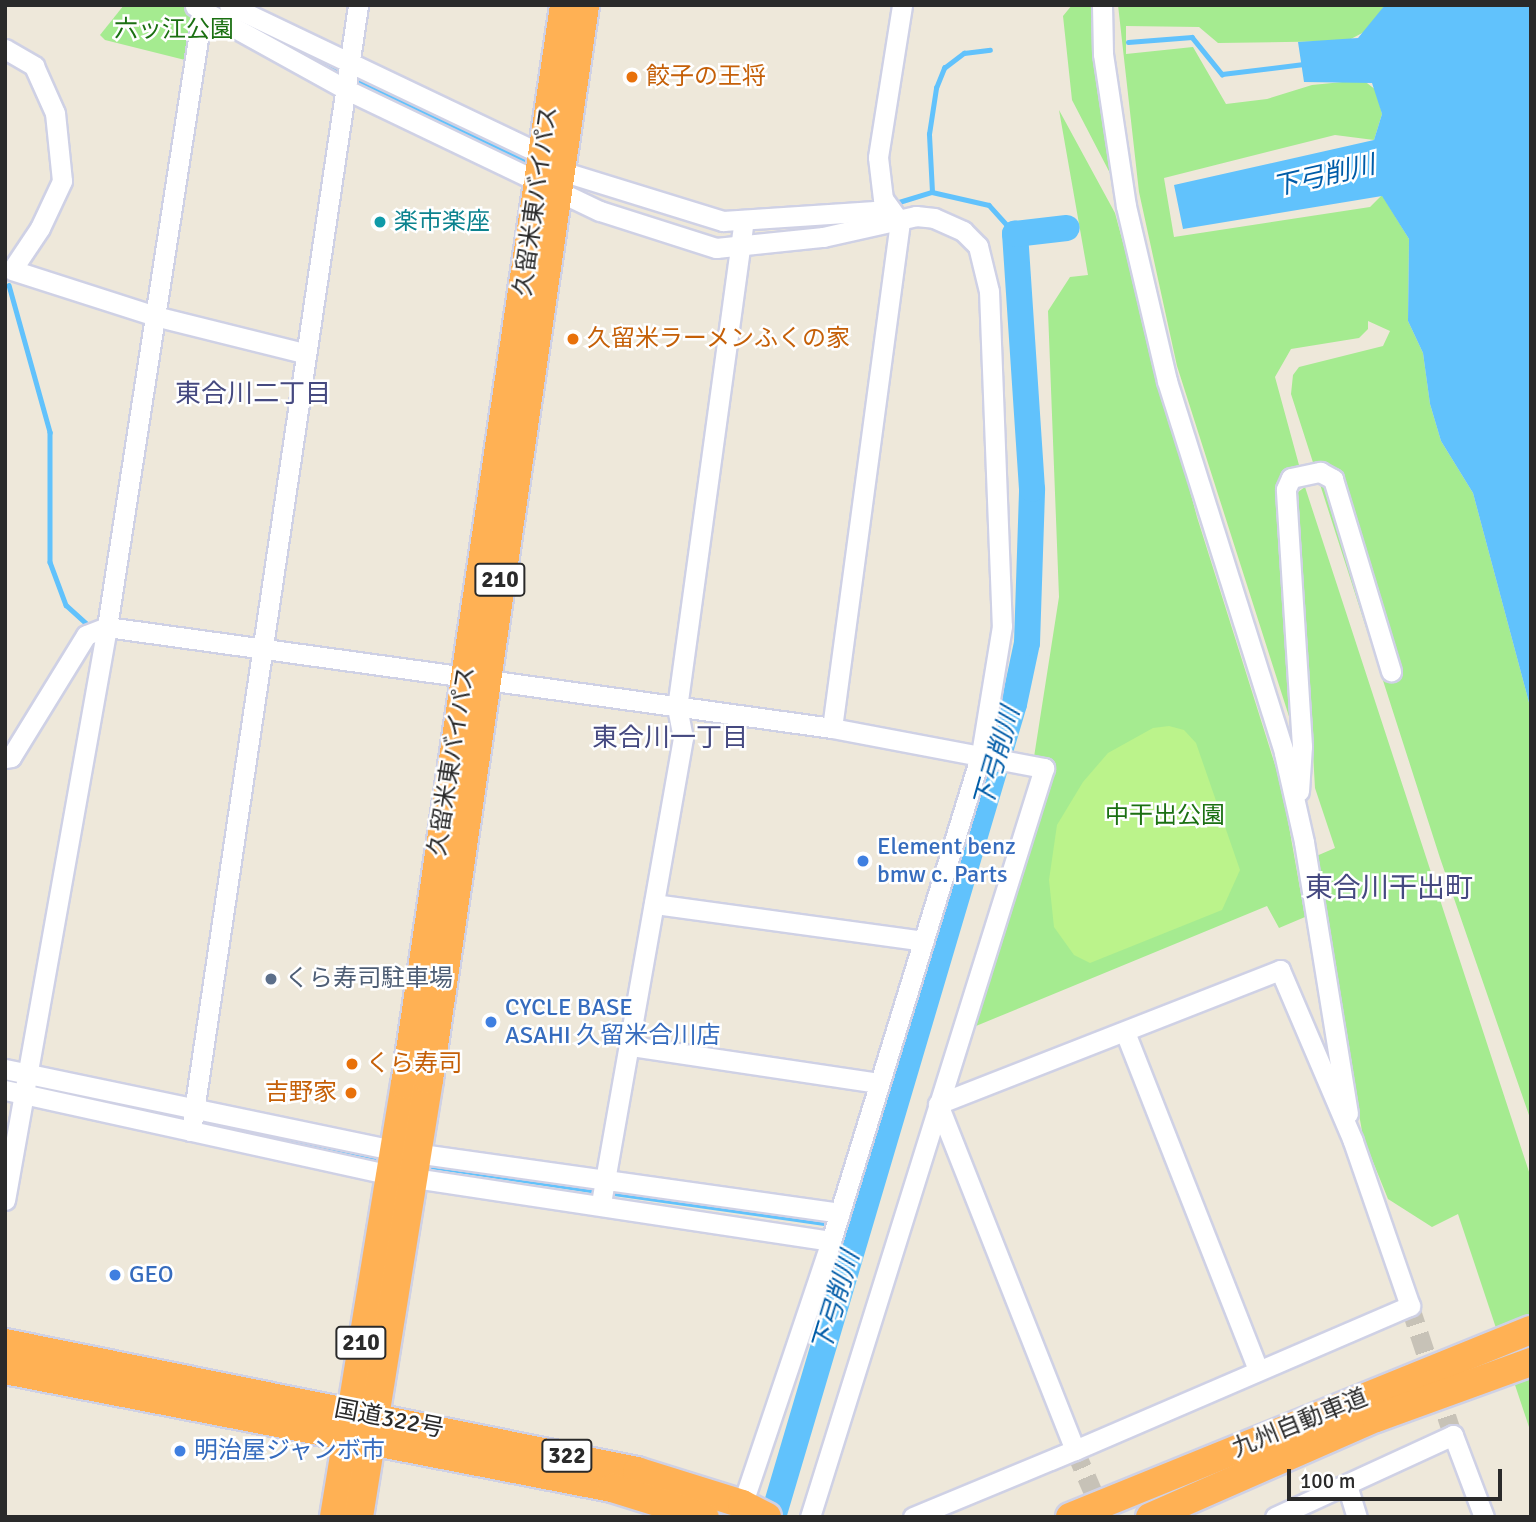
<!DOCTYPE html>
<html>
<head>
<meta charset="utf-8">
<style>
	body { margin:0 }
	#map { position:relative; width:1536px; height:1522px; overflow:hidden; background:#eee8da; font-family:Signika,"Noto Sans JP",sans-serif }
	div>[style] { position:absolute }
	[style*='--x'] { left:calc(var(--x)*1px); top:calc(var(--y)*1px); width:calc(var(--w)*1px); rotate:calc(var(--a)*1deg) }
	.green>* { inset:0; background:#a5eb90 }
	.pitch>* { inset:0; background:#bbf38b }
	.water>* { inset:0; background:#61c2fc }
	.stream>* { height:4.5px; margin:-2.25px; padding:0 2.25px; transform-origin:2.25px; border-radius:2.25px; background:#61c2fc }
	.river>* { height:26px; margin:-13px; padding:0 13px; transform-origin:13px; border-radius:13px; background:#61c2fc }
	.minor-tunnel>* { height:19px; margin-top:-9.5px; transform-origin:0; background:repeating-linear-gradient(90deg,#c7c2b7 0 19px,transparent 0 29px) }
	.roads { filter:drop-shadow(2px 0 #cfd1e5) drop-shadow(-2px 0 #cfd1e5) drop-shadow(0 2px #cfd1e5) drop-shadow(0 -2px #cfd1e5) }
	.minor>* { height:19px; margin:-9.5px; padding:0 9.5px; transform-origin:9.5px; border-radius:9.5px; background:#fff }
	.highway>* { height:28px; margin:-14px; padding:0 14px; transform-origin:14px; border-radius:14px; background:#ffb154 }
	.dots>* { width:19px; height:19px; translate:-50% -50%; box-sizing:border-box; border:4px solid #fff; border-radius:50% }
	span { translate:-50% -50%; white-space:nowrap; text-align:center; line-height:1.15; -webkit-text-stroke:5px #fff; paint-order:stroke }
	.shield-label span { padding:2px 5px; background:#fff; border:2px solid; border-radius:5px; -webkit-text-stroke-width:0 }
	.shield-label { font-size:23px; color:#2a2a2a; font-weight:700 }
	.park-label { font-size:24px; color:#1b7012 }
	.food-label { font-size:24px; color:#c56008 }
	.left { translate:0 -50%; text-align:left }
	.right { translate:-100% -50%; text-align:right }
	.street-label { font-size:24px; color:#2a2a2a }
	.culture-label { font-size:24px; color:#0d838f }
	.shop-label { font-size:24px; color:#366cbe }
	.service-label { font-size:24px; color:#4e5e75 }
	.water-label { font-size:26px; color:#005ca8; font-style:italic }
	.neighbourhood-label { font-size:26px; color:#454980 }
	.quarter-label { font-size:28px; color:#454980 }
	.frame { position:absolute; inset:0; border:7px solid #2a2a2a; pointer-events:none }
	.scale { position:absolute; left:1287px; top:1469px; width:215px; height:32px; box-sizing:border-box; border:4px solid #2a2a2a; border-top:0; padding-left:9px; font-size:21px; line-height:24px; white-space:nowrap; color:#2a2a2a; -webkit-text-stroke:5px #fff; paint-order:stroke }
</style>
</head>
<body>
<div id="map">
	<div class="green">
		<div style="clip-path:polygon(124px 5px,194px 5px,193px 62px,105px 40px,100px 35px)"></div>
		<div style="clip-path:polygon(1072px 5px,1094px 5px,1096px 74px,1113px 179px,1072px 100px,1063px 16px)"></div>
		<div style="clip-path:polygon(1118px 5px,1385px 5px,1368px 30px,1347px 41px,1218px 43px,1199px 27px,1126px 26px,1126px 54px,1193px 47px,1226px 104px,1267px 99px,1312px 85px,1363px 80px,1376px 90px,1382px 114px,1374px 140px,1335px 135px,1164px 178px,1174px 237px,1370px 207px,1382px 195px,1409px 239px,1408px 321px,1423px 353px,1430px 404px,1441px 441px,1473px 493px,1531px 710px,1531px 1121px,1440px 858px,1291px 394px,1293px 375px,1299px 367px,1383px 346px,1390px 331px,1368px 321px,1368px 329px,1359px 338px,1291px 349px,1275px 377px,1299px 465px,1277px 483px,1294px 732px,1177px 366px,1139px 192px)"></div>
		<div style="clip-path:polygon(1059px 110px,1115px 213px,1197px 517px,1282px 787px,1305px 917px,1279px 928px,1267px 906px,976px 1026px,1056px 764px,1034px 757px,1059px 597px,1048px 311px,1070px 277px,1088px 275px)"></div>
		<div style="clip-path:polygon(1305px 487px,1531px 1178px,1531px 1433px,1458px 1214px,1432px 1227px,1388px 1199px,1363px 1137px,1314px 857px,1335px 848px,1315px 788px,1298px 492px)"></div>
	</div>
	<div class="pitch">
		<div style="clip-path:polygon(1169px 726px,1184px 730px,1196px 743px,1240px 870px,1222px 910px,1090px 963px,1074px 955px,1054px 927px,1049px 880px,1057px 825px,1083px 782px,1108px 753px,1153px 728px)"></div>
	</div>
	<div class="water">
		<div style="clip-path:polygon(1385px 5px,1531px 5px,1531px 710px,1473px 493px,1441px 441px,1430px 404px,1423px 353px,1408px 321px,1409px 239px,1382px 196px,1183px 229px,1174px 185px,1374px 140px,1382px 114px,1372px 83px,1304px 82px,1298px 42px,1358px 38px)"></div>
	</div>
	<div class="stream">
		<div style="--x:284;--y:42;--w:59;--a:27.4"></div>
		<div style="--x:1128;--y:42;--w:64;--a:-4.5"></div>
		<div style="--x:1192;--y:37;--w:48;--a:51"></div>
		<div style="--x:1222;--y:74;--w:84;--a:-6.9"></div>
		<div style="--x:353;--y:78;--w:192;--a:25.6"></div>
		<div style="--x:932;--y:192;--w:58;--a:-93"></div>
		<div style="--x:929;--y:134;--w:47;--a:-81.3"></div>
		<div style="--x:936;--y:88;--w:22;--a:-68"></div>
		<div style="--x:944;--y:68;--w:25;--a:-37"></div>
		<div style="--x:964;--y:53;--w:26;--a:-7"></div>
		<div style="--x:899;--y:202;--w:34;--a:-17"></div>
		<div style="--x:932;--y:192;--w:58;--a:12.8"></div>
		<div style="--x:989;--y:205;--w:39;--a:48"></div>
		<div style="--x:9;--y:285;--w:153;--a:74.4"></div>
		<div style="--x:50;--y:432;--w:130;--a:90"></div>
		<div style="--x:50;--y:562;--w:46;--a:69.6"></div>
		<div style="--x:66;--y:605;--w:30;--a:42"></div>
		<div style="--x:60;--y:1090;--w:131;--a:12.8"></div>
		<div style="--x:197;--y:1121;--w:191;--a:11.5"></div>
		<div style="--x:424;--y:1165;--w:177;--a:8.5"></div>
		<div style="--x:607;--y:1192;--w:226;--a:8.1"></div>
		<div style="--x:843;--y:1226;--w:14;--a:8"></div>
	</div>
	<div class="river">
		<div style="--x:773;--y:1517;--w:848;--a:-73.49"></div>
		<div style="--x:1014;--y:704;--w:62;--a:-78"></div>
		<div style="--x:1027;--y:643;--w:154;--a:-88.1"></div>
		<div style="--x:1032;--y:489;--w:256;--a:-93.8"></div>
		<div style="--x:1015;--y:234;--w:52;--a:-6.6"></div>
	</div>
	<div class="minor-tunnel">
		<div style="--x:1410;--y:1306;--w:136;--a:71.6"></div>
		<div style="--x:1075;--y:1450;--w:73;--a:66.6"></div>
	</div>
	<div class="roads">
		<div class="minor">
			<div style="--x:229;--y:5;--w:346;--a:25.5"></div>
			<div style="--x:541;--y:154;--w:23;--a:43"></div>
			<div style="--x:558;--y:170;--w:173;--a:17.2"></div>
			<div style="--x:723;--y:221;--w:152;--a:-3.8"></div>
			<div style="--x:875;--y:211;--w:26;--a:23"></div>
			<div style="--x:1102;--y:5;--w:49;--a:88.8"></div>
			<div style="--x:1103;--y:54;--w:154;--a:81.4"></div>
			<div style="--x:1126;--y:206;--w:180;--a:76.8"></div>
			<div style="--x:1167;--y:381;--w:390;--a:72.5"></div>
			<div style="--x:1284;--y:753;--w:91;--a:77.3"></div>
			<div style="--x:1304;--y:842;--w:275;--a:80.8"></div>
			<div style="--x:195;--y:6;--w:174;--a:28.9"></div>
			<div style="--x:347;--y:90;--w:280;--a:25.6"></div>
			<div style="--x:600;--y:211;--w:122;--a:17.7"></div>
			<div style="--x:716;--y:248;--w:108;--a:-5.9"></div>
			<div style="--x:823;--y:237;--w:95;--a:-12.7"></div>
			<div style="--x:916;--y:216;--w:18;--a:6"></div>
			<div style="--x:934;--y:218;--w:32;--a:24"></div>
			<div style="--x:963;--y:231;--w:21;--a:45"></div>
			<div style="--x:978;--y:246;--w:46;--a:76.3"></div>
			<div style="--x:989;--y:291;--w:335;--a:87.8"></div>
			<div style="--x:1002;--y:626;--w:130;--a:99.3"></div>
			<div style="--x:981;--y:754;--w:510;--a:107.12"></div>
			<div style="--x:831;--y:1241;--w:289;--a:108.6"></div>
			<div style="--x:202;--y:13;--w:621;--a:98.8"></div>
			<div style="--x:107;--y:627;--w:732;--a:7.93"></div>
			<div style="--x:832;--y:728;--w:216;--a:10.7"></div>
			<div style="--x:1044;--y:768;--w:785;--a:107.35"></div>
			<div style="--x:5;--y:49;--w:34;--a:30"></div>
			<div style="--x:34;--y:66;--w:51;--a:65.9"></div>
			<div style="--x:55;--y:113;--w:68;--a:84.1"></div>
			<div style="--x:62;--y:181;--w:52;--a:115.1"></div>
			<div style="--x:40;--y:228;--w:50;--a:123.7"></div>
			<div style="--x:12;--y:270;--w:150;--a:17.8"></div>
			<div style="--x:155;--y:316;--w:153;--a:14"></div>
			<div style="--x:832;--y:728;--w:511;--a:-82.35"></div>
			<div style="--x:900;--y:222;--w:29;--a:-126"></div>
			<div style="--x:883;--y:199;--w:42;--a:-96.8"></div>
			<div style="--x:878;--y:157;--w:154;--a:-81"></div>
			<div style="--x:5;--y:758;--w:6;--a:-9"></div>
			<div style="--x:11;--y:757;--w:143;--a:-58.4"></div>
			<div style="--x:86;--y:635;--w:22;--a:-21"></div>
			<div style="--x:107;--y:627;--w:582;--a:100.09"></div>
			<div style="--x:1299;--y:791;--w:45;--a:-86.2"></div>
			<div style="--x:1302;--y:746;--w:257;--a:-93.6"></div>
			<div style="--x:1286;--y:489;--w:12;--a:-66"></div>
			<div style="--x:1291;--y:478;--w:30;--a:-12"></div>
			<div style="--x:1320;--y:472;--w:15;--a:28"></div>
			<div style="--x:1333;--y:479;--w:201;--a:73.2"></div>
			<div style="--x:654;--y:904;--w:272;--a:7.8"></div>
			<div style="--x:1125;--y:1032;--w:362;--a:68.5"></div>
			<div style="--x:631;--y:1046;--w:251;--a:8.5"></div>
			<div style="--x:5;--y:1069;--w:396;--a:11.8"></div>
			<div style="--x:393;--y:1150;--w:451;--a:8"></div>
			<div style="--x:5;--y:1090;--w:392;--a:12.4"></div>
			<div style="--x:388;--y:1174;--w:448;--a:8.6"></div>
			<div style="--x:191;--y:1131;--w:1138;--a:-81.56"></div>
			<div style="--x:601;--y:1203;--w:472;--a:-80"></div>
			<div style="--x:683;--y:738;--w:31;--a:-101"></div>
			<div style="--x:677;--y:708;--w:491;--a:-82.2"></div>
			<div style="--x:1347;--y:1485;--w:34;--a:73"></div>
			<div style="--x:913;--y:1517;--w:175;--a:-22.5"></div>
			<div style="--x:1075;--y:1450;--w:365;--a:-23.3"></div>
			<div style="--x:1410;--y:1306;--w:175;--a:-109.1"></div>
			<div style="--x:1353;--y:1141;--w:186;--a:-113.1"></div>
			<div style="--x:1280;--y:970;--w:367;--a:158.6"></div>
			<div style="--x:938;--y:1104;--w:372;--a:68.4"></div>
			<div style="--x:1275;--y:1517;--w:196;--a:-24.7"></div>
			<div style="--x:1453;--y:1435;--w:88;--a:69.3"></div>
		</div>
		<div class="highway">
			<div style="--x:5;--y:1343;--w:645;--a:11.45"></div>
			<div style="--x:637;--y:1471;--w:110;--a:17.4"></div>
			<div style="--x:742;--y:1504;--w:28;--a:27"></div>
			<div style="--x:5;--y:1370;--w:618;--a:11"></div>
			<div style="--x:612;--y:1488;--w:97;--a:17.3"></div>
			<div style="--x:334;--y:1517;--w:438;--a:-80.7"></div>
			<div style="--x:405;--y:1085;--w:1092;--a:-81.62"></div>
			<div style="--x:359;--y:1517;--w:443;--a:-80.9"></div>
			<div style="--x:429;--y:1080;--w:1086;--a:-81.74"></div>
			<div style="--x:1070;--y:1517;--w:497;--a:-22.1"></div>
			<div style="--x:1150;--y:1517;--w:247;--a:-23.7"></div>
			<div style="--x:1376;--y:1418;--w:165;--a:-19.9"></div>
		</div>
	</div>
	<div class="dots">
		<div style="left:632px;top:77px;background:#e8710a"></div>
		<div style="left:380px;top:222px;background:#0f9aa8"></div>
		<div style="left:573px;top:339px;background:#e8710a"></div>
		<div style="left:863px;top:861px;background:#3f7fe0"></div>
		<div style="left:271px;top:979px;background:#5c6f8a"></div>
		<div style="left:491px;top:1022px;background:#3f7fe0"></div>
		<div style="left:352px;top:1064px;background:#e8710a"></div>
		<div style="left:351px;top:1093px;background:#e8710a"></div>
		<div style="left:115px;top:1275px;background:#3f7fe0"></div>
		<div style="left:180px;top:1451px;background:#3f7fe0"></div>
	</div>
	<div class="shield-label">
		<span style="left:500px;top:580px">210</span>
		<span style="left:361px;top:1343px">210</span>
		<span style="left:567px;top:1456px">322</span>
	</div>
	<div class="park-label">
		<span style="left:174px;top:30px">六ッ江公園</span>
		<span style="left:1165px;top:816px">中干出公園</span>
	</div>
	<div class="food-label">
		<span class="left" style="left:646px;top:77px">餃子の王将</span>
		<span class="left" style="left:587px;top:339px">久留米ラーメンふくの家</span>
		<span class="left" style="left:366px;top:1064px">くら寿司</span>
		<span class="right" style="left:337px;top:1093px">吉野家</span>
	</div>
	<div class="street-label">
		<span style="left:536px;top:201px;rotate:-82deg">久留米東バイパス</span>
		<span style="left:452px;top:761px;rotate:-81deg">久留米東バイパス</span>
		<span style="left:389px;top:1419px;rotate:11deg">国道322号</span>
		<span style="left:1300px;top:1423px;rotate:-22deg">九州自動車道</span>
	</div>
	<div class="culture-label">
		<span class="left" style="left:394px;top:222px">楽市楽座</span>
	</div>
	<div class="shop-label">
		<span class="left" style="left:877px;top:861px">Element benz<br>bmw c. Parts</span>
		<span class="left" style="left:505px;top:1022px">CYCLE BASE<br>ASAHI 久留米合川店</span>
		<span class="left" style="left:129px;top:1275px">GEO</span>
		<span class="left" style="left:194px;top:1451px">明治屋ジャンボ市</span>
	</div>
	<div class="service-label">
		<span class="left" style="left:285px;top:979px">くら寿司駐車場</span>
	</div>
	<div class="water-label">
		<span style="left:1324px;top:177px;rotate:-13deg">下弓削川</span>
		<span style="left:998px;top:758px;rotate:-74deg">下弓削川</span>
		<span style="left:837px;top:1302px;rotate:-73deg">下弓削川</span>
	</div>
	<div class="neighbourhood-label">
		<span style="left:253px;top:395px">東合川二丁目</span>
		<span style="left:670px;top:739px">東合川一丁目</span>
	</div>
	<div class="quarter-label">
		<span style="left:1389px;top:888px">東合川干出町</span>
	</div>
	<div class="frame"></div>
	<div class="scale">100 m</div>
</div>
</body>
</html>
